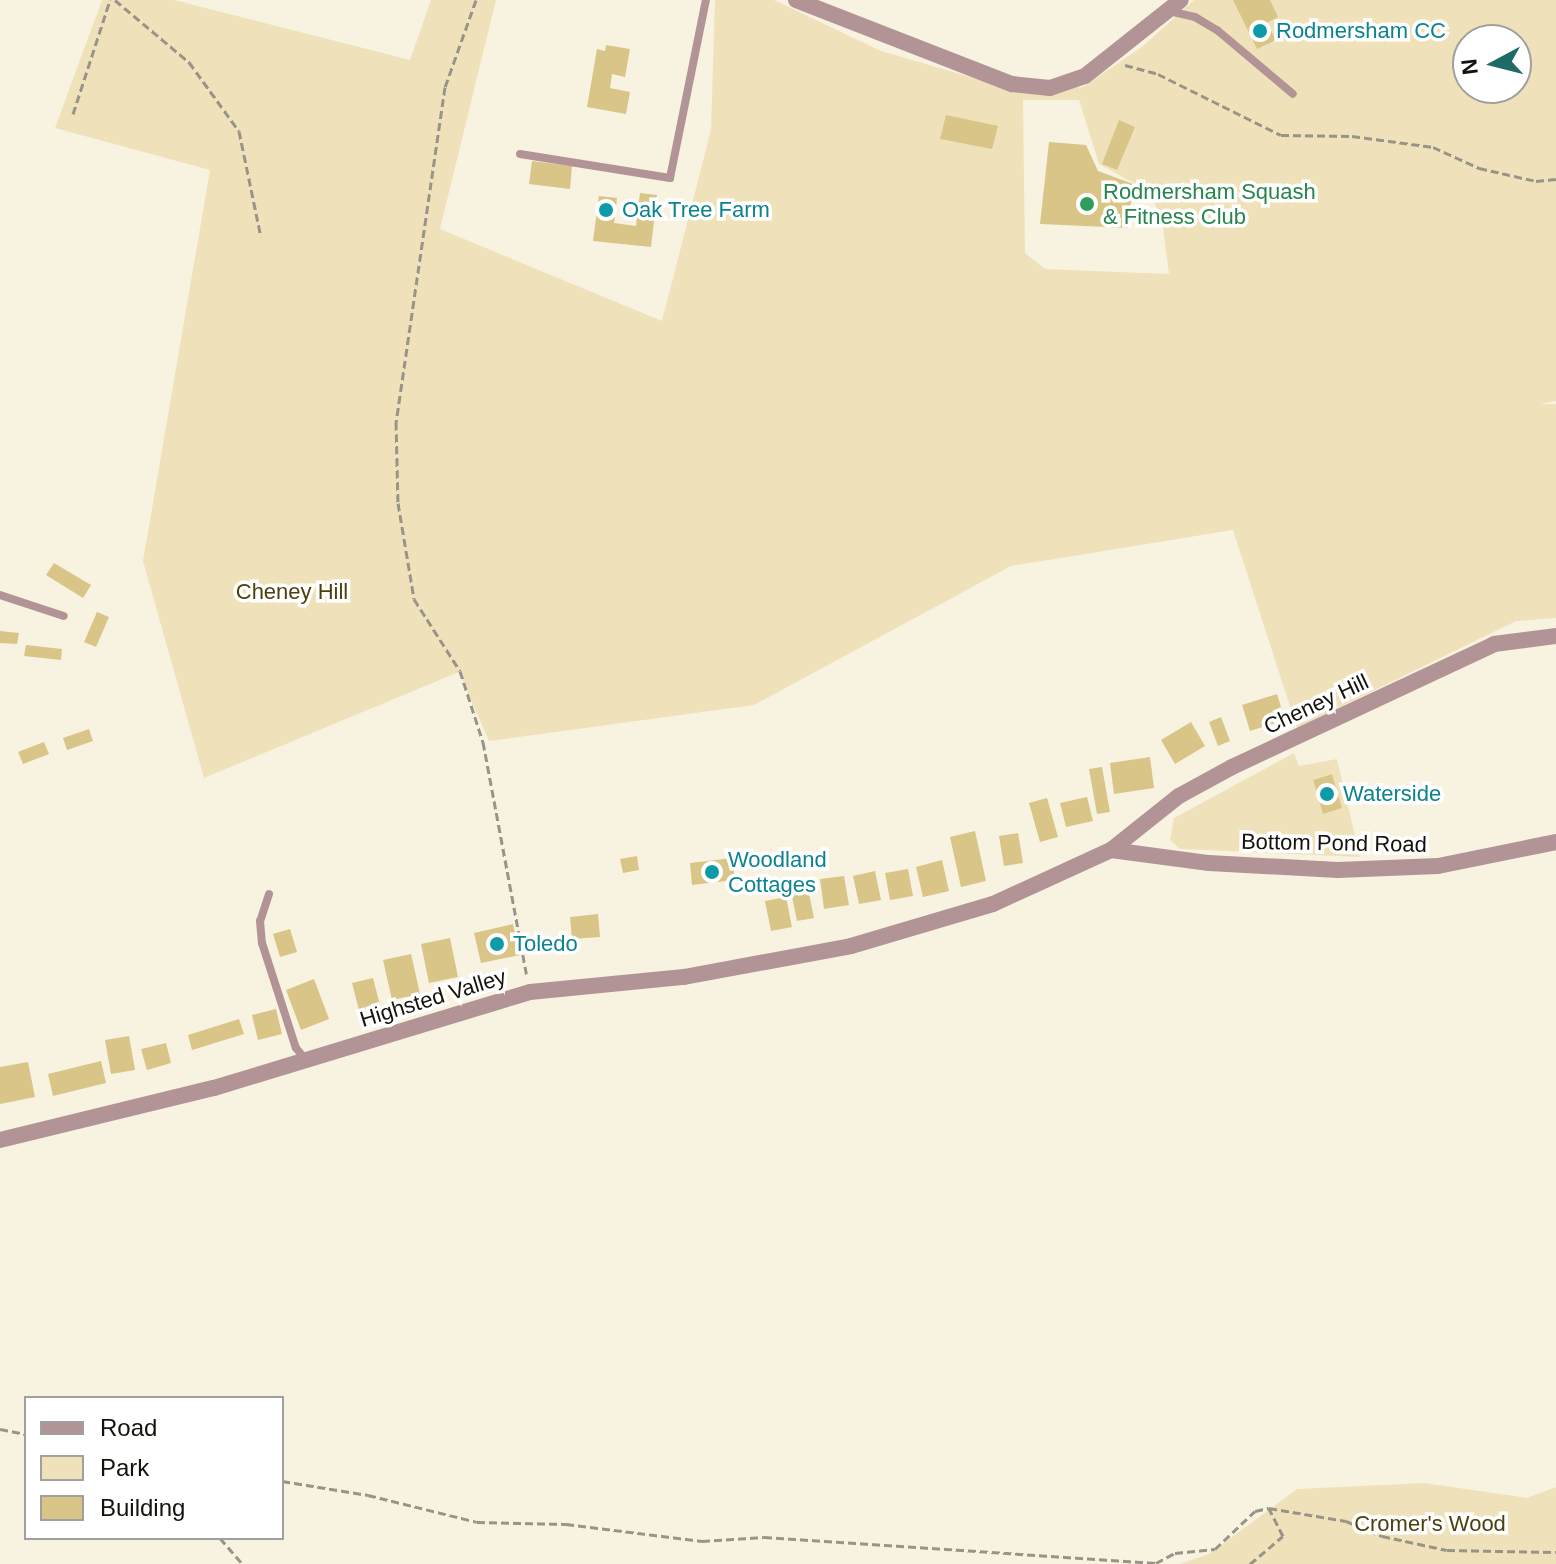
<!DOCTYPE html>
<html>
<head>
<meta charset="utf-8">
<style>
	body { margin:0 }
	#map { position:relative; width:1556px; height:1564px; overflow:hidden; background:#f8f3e0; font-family:Arial,sans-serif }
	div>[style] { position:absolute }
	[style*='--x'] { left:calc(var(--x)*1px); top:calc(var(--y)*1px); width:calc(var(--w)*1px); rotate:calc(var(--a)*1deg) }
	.green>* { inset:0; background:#efe2bb }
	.building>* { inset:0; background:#d9c587 }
	.path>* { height:3px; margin-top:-1.5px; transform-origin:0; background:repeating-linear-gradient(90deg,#989487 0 8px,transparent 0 12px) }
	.lane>* { height:8px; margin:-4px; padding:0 4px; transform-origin:4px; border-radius:4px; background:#b39496 }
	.street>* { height:16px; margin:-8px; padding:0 8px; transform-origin:8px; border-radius:8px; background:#b39496 }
	.dots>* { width:22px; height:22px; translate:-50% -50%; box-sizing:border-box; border:4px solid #fff; border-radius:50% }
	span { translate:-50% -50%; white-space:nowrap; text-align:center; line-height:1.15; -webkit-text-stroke:7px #fff; paint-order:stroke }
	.culture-label { font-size:22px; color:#0d838f }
	.left { translate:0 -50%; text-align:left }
	.leisure-label { font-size:22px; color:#27864d }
	.park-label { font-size:22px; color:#4d3f0e }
	.street-label { font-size:22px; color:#14120c }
	.legend { position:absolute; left:24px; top:1396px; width:260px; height:144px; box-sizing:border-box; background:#fff; border:2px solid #a1a09e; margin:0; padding:10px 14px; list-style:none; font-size:24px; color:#14120c }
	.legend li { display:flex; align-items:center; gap:16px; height:40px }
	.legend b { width:40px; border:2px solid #a1a09e }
	.north { position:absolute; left:1452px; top:24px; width:80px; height:80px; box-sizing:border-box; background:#fff; border:2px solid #a1a09e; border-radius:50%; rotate:263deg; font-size:22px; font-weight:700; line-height:32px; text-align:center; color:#14120c }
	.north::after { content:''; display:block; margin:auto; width:28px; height:36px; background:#1f6a66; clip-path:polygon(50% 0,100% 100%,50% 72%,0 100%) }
</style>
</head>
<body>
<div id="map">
	<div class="green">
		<div style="clip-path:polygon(evenodd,102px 0,174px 0,410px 60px,431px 0,496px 0,440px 229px,662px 321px,711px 130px,715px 0,774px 0,881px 51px,1019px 91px,1083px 87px,1143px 46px,1194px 0,1556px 0,1556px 401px,1540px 404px,1556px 404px,1556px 618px,1516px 621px,1297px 728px,1233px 530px,1011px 566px,754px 705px,489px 741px,459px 672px,204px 778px,143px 561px,210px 170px,55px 128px,102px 0,1468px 40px,1516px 40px,1516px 88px,1468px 88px,1468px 40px,102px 0,1023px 100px,1079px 100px,1099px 164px,1150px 192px,1162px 220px,1169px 274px,1045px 269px,1025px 253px,1023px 100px)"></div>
		<div style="clip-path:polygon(evenodd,1294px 753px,1299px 766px,1337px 759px,1360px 857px,1180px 849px,1170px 840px,1174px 818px,1294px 753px,1331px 774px,1342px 808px,1323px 813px,1313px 780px,1331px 774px)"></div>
		<div style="clip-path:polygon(1425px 1483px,1527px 1498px,1556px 1487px,1556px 1564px,1180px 1564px,1209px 1554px,1297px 1489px)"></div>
	</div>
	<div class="building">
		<div style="clip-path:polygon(1233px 0,1270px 0,1278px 17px,1267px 23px,1276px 40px,1257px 49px)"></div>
		<div style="clip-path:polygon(606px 45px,630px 49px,625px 77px,612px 74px,610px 88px,630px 92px,626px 114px,587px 107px,597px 49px,605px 51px)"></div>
		<div style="clip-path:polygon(946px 115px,998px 126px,992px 149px,940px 139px)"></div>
		<div style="clip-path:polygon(1119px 120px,1135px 127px,1117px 170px,1102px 164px)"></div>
		<div style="clip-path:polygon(1049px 142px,1086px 145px,1098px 171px,1133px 184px,1128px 228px,1040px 224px)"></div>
		<div style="clip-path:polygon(532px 161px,572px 166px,570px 189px,529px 184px)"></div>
		<div style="clip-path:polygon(640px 193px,657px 195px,651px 247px,593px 241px,599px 196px,617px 198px,614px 223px,636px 226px)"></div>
		<div style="clip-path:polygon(54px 563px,91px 585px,83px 598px,46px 575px)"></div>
		<div style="clip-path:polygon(97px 612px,109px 617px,96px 647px,84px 642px)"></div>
		<div style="clip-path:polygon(0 631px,19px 633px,17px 644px,0 643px)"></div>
		<div style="clip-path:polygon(26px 645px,62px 649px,61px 660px,24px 656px)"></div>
		<div style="clip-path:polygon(1277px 694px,1285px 720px,1250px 731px,1242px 705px)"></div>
		<div style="clip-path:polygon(1221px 717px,1230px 741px,1218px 746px,1209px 722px)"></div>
		<div style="clip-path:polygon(1191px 722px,1205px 746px,1175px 764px,1161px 740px)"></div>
		<div style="clip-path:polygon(89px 729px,93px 741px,67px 750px,63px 738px)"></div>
		<div style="clip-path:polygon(44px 742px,49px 754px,23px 764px,18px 752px)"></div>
		<div style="clip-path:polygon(1150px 757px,1154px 788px,1114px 794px,1110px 763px)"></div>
		<div style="clip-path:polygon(1102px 767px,1110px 812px,1097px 814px,1089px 769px)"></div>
		<div style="clip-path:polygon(1332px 774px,1342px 808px,1323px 814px,1313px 780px)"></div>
		<div style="clip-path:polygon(1087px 797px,1093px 821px,1066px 827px,1060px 803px)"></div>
		<div style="clip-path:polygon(1047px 798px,1058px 837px,1040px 842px,1029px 803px)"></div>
		<div style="clip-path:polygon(975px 831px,986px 881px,961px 887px,950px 837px)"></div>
		<div style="clip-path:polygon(1018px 833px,1023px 863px,1004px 866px,999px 836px)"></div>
		<div style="clip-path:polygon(637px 856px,639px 870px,623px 873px,620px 859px)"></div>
		<div style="clip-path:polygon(732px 858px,735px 880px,692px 885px,690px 863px)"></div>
		<div style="clip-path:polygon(942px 860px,949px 891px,923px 897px,916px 867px)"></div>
		<div style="clip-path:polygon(908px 869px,913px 896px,890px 900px,885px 873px)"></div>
		<div style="clip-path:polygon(875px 871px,881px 900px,859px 904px,853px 876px)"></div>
		<div style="clip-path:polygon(844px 876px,849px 905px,824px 909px,820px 879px)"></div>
		<div style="clip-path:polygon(807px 884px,814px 918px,797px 921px,790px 887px)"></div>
		<div style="clip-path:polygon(786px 897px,792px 927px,771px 931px,765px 901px)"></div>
		<div style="clip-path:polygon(598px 914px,600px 937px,572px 939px,570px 917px)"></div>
		<div style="clip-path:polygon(513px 924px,520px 955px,481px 963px,474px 933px)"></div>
		<div style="clip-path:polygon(290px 929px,297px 952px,280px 957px,273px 934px)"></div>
		<div style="clip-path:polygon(450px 938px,458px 977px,429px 983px,421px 944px)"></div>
		<div style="clip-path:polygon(411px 954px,420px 994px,392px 1000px,383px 960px)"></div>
		<div style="clip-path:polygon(373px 978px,380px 1005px,359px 1010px,352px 983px)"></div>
		<div style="clip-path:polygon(314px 979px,329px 1019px,301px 1030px,286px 990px)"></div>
		<div style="clip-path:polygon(276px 1009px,282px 1034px,258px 1040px,252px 1015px)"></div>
		<div style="clip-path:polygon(239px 1019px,244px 1034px,192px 1050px,188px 1035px)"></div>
		<div style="clip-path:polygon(129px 1036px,135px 1070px,111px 1074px,105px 1040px)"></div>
		<div style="clip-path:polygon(166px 1043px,171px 1063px,147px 1070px,141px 1049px)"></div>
		<div style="clip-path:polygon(101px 1061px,106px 1083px,53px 1096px,48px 1074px)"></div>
		<div style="clip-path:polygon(28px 1062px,35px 1097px,0 1104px,0 1067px)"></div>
	</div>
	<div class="path">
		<div style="--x:115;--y:0;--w:97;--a:40"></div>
		<div style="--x:189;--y:62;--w:85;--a:54.1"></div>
		<div style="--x:239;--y:131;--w:108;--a:78.3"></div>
		<div style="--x:476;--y:0;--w:92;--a:109.6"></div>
		<div style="--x:445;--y:87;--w:339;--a:98.3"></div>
		<div style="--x:396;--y:422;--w:81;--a:88.6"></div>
		<div style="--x:398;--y:503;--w:97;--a:80.5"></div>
		<div style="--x:414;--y:599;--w:85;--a:57.4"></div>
		<div style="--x:460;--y:671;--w:75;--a:72.1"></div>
		<div style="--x:483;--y:742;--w:239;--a:79.4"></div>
		<div style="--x:1125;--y:65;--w:34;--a:15"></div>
		<div style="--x:1158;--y:74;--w:137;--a:26.4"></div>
		<div style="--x:1281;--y:135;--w:71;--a:0.8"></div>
		<div style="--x:1352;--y:136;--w:82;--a:7.7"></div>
		<div style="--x:1433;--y:147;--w:51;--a:24.5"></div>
		<div style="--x:1479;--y:168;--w:58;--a:12.8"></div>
		<div style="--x:1536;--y:181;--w:20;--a:-6"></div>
		<div style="--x:73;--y:114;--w:120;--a:-72"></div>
		<div style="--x:0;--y:1429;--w:26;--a:11"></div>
		<div style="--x:282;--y:1481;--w:87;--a:9.2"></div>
		<div style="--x:368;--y:1495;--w:112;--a:13.9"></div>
		<div style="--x:477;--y:1522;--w:89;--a:1.3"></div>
		<div style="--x:566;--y:1524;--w:137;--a:7.1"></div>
		<div style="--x:702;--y:1541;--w:62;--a:-3.7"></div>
		<div style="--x:764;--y:1537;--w:393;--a:3.8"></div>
		<div style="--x:1156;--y:1563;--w:21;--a:-28"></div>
		<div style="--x:1175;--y:1553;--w:40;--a:-5.7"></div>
		<div style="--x:1215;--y:1549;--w:55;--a:-43.5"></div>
		<div style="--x:1255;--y:1511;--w:14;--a:-12"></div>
		<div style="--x:1269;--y:1508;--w:78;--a:9.6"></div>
		<div style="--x:1346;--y:1521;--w:39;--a:23"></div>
		<div style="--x:1382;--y:1536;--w:66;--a:12.2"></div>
		<div style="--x:1447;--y:1550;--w:109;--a:1.1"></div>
		<div style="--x:220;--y:1538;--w:35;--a:49"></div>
		<div style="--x:1250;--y:1564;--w:43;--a:-40.3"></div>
		<div style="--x:1283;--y:1536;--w:31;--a:-117"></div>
	</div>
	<div class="lane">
		<div style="--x:1169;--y:11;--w:27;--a:13"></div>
		<div style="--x:1195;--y:17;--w:26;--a:31"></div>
		<div style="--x:1217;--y:30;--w:99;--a:40.1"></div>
		<div style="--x:520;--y:154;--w:152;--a:9.1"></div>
		<div style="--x:670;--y:178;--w:182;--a:-78.6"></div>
		<div style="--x:0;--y:595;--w:67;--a:18.2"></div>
		<div style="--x:269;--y:894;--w:28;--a:108"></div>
		<div style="--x:260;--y:921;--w:22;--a:85"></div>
		<div style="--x:262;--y:943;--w:110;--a:72.1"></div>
		<div style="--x:296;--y:1048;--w:16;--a:50"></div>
	</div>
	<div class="street">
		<div style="--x:796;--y:0;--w:232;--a:21.3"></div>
		<div style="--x:1012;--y:84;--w:38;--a:6"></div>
		<div style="--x:1050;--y:88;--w:37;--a:-19"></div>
		<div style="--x:1085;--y:76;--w:122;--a:-38.4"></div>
		<div style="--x:1111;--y:850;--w:99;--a:7.6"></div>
		<div style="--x:1209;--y:863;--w:129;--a:3.1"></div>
		<div style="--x:1338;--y:870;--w:100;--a:-2.3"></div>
		<div style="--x:1438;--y:866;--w:120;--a:-11.5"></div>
		<div style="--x:0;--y:1140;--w:220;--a:-13.7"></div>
		<div style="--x:214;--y:1088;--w:330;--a:-16.9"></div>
		<div style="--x:530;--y:992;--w:155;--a:-5.6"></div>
		<div style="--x:684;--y:977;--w:170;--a:-10.5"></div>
		<div style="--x:851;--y:946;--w:148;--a:-16.5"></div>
		<div style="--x:993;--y:904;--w:130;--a:-24.6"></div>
		<div style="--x:1111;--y:850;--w:87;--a:-38.5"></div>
		<div style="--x:1179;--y:796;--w:60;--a:-28.7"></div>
		<div style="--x:1232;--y:767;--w:289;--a:-25.1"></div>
		<div style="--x:1494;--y:644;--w:63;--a:-7.4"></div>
	</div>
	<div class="dots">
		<div style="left:1260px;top:31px;background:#0f9aa8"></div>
		<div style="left:1087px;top:204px;background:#2e9e5b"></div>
		<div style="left:606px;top:210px;background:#0f9aa8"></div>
		<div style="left:1327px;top:794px;background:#0f9aa8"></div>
		<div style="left:712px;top:872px;background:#0f9aa8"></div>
		<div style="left:497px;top:944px;background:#0f9aa8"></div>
	</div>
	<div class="culture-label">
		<span class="left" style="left:1276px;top:31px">Rodmersham CC</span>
		<span class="left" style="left:622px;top:210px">Oak Tree Farm</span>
		<span class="left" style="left:1343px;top:794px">Waterside</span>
		<span class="left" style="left:728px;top:872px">Woodland<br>Cottages</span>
		<span class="left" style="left:513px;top:944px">Toledo</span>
	</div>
	<div class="leisure-label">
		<span class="left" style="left:1103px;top:204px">Rodmersham Squash<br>&amp; Fitness Club</span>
	</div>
	<div class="park-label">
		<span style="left:292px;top:592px">Cheney Hill</span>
		<span style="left:1430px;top:1524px">Cromer's Wood</span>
	</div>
	<div class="street-label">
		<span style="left:1316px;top:704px;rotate:-25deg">Cheney Hill</span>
		<span style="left:1334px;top:843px;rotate:1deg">Bottom Pond Road</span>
		<span style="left:433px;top:998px;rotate:-17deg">Highsted Valley</span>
	</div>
	<ul class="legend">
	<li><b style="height:10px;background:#b39496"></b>Road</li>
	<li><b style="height:22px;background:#efe2bb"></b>Park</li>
	<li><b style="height:22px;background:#d9c587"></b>Building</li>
	</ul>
	<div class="north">N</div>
</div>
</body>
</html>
